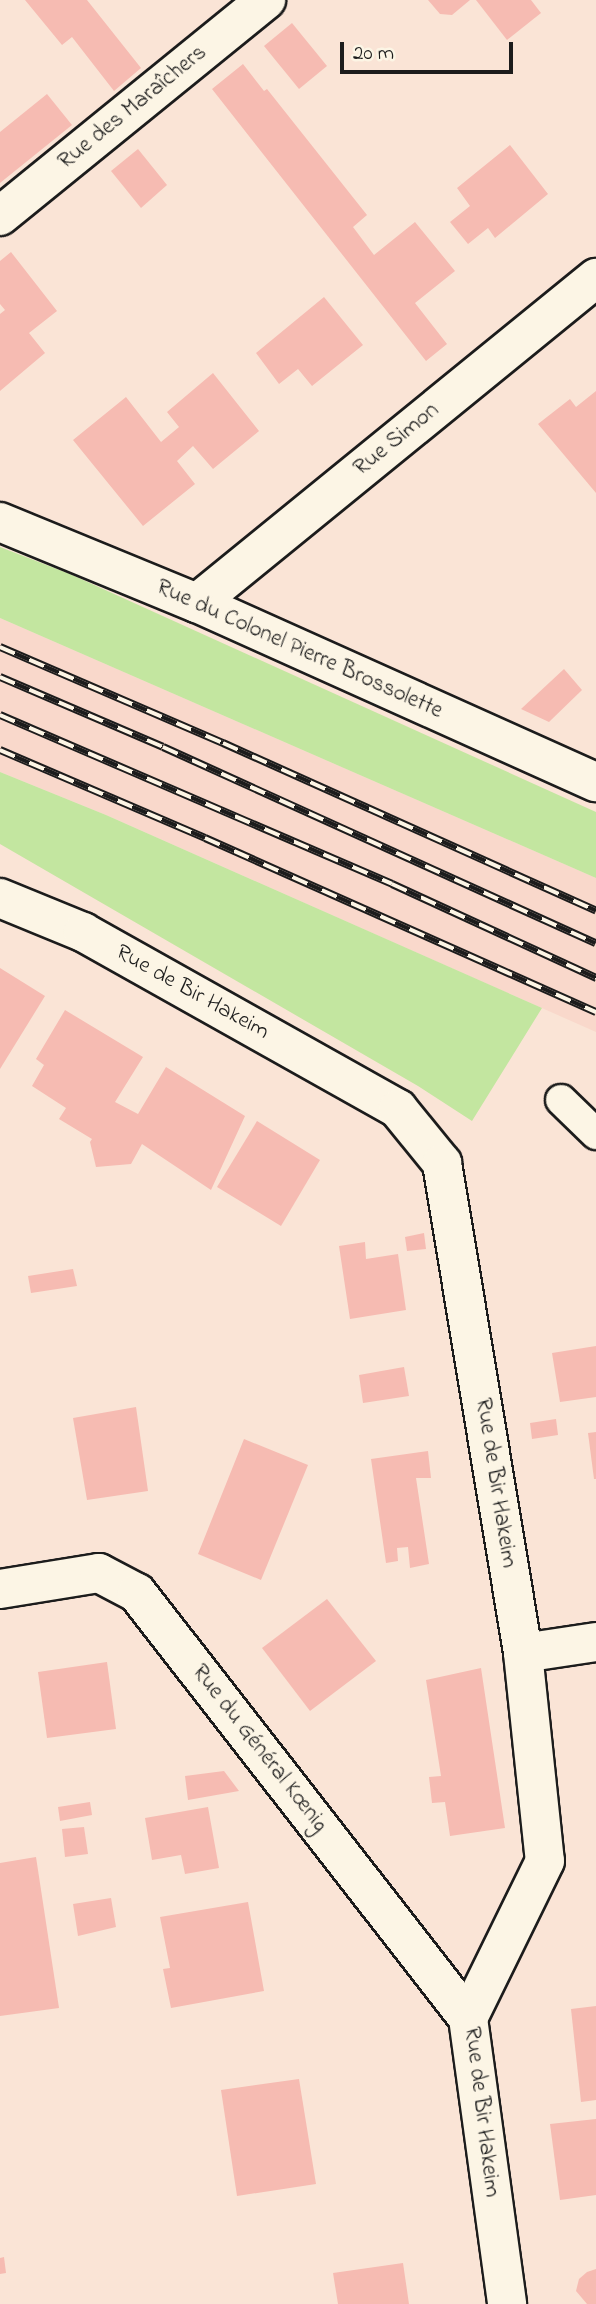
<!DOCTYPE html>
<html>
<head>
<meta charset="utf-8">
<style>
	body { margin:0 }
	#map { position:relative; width:596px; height:2304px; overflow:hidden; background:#fae4d6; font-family:"Indie Flower",sans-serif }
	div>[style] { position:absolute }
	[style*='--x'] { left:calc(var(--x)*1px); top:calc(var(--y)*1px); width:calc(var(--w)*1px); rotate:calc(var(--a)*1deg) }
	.built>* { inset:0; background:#f9d8cb }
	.green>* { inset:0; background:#c3e6a0 }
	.building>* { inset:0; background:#f6bbb2 }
	.roads { filter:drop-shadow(2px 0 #1c1c1c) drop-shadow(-2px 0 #1c1c1c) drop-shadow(0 2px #1c1c1c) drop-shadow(0 -2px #1c1c1c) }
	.service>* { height:30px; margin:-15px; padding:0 15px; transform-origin:15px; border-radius:15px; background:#fcf5e5 }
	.minor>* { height:38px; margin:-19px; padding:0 19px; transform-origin:19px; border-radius:19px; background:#fcf5e5 }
	.rail>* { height:8px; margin-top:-4px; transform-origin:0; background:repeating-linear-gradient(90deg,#fcf5e5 0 16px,#1c1c1c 0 32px); box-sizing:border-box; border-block:2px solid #1c1c1c }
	span { translate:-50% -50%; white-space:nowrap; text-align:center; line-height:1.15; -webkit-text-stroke:5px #fcf5e5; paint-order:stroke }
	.street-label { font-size:23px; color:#1c1c1c }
	.scale { position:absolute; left:340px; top:42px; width:173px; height:32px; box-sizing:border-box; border:4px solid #1c1c1c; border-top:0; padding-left:9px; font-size:21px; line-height:24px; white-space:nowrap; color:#1c1c1c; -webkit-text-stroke:5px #fcf5e5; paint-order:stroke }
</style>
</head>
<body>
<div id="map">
	<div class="built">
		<div style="clip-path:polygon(0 618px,596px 878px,596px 1032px,106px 815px,0 772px)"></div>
	</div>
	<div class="green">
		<div style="clip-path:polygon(0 547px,70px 574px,596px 812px,596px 878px,0 618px)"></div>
		<div style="clip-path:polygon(0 772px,106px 815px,542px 1008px,472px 1121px,418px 1086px,0 844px)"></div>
	</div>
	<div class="building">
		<div style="clip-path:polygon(25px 0,87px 0,141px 68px,114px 91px,72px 37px,62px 45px)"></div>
		<div style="clip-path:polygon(428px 0,470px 0,452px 15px,440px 14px)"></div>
		<div style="clip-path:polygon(476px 0,531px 0,541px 13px,507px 40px)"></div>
		<div style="clip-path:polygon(292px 23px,327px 66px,299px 89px,264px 46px)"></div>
		<div style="clip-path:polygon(243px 64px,264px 91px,267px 89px,367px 215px,353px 227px,374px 255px,415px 222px,455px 271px,415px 303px,447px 344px,426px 361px,212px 89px)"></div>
		<div style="clip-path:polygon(47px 94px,72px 125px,0 183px,0 132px)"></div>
		<div style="clip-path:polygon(510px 145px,548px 194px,495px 238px,488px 228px,468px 244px,450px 222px,470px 206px,457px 188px)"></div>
		<div style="clip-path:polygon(138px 149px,167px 185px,141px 208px,111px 171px)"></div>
		<div style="clip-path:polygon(11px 252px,57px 311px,29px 333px,45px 353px,0 391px,0 314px,5px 310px,0 304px,0 261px)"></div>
		<div style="clip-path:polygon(324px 297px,363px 345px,312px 386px,298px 369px,279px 384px,256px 353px)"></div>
		<div style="clip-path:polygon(213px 373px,259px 431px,213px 469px,193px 446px,177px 461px,195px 484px,143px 526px,73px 440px,126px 397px,161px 442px,179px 427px,167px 412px)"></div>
		<div style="clip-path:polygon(596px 391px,596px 493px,538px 424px,570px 399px,576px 407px)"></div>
		<div style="clip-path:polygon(564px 669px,582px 690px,549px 722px,521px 709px)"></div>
		<div style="clip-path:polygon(0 968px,45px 996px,0 1069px)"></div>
		<div style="clip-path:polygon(65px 1010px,143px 1057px,115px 1102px,138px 1114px,166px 1067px,245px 1116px,211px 1190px,142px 1144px,131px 1164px,96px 1167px,90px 1142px,92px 1139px,59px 1119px,66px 1108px,32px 1086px,44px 1065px,36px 1059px)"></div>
		<div style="clip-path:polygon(257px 1121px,320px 1160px,281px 1226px,217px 1187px)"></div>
		<div style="clip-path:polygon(424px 1233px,426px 1249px,407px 1251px,405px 1237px)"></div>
		<div style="clip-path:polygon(365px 1242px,366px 1259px,398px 1254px,406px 1310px,350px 1319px,339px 1246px)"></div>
		<div style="clip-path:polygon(73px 1269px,77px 1286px,31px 1293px,28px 1276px)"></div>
		<div style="clip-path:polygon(596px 1346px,596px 1397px,560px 1402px,552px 1353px)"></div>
		<div style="clip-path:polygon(404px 1367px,409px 1396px,363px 1403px,359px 1375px)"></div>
		<div style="clip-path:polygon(136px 1407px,148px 1491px,87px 1500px,73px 1418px)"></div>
		<div style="clip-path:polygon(556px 1419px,558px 1435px,532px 1439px,530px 1423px)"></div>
		<div style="clip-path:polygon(596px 1432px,596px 1479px,594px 1479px,588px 1433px)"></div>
		<div style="clip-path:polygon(244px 1439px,308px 1465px,261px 1580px,198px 1554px)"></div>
		<div style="clip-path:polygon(428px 1451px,431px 1478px,416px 1478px,429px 1564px,410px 1568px,408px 1547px,397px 1548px,398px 1561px,386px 1563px,371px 1459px)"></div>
		<div style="clip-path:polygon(327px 1599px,376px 1661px,310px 1711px,262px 1648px)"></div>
		<div style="clip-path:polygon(107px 1662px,116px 1729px,47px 1738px,38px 1672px)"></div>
		<div style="clip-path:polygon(481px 1668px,505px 1828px,450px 1836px,445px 1802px,432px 1803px,429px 1777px,441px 1776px,426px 1680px)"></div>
		<div style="clip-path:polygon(224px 1771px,239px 1791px,188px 1800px,185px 1776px)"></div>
		<div style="clip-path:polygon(90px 1802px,92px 1815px,60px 1821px,58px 1807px)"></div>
		<div style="clip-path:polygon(208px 1807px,219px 1868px,185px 1874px,181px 1855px,152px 1860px,145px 1818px)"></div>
		<div style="clip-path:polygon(84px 1827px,88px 1854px,65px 1857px,62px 1829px)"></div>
		<div style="clip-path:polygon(36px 1857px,59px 2008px,0 2016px,0 1863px)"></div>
		<div style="clip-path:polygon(111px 1898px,116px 1927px,78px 1936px,73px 1904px)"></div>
		<div style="clip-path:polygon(248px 1902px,264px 1991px,171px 2008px,163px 1969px,170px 1968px,160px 1917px)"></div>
		<div style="clip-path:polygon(596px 2006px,596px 2100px,581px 2102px,571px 2009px)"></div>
		<div style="clip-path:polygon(299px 2079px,316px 2184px,237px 2196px,221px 2090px)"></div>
		<div style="clip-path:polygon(596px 2119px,596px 2195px,560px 2200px,550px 2124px)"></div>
		<div style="clip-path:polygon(4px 2257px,6px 2273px,0 2274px,0 2258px)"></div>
		<div style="clip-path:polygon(403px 2263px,409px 2304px,338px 2304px,333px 2273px)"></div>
		<div style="clip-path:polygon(596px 2269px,596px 2304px,587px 2304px,576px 2291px,579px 2279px,587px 2272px)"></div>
	</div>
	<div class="roads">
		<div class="service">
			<div style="--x:561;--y:1100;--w:49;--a:44.2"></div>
		</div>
		<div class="minor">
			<div style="--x:0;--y:216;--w:343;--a:-39.1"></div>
			<div style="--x:0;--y:522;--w:213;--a:22.4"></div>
			<div style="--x:197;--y:603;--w:437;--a:24.2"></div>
			<div style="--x:197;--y:603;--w:515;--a:-39.16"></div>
			<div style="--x:0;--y:898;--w:90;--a:22.3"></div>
			<div style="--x:83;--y:932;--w:361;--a:29.3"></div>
			<div style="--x:398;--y:1109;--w:70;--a:50.8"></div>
			<div style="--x:442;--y:1163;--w:497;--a:80.6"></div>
			<div style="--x:523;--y:1653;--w:209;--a:84"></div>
			<div style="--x:545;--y:1861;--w:175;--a:116.1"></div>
			<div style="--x:468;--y:2018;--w:289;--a:82.2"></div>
			<div style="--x:0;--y:1589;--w:100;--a:-9.2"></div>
			<div style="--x:99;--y:1573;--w:43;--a:27.8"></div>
			<div style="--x:137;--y:1593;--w:539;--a:52.09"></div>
			<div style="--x:523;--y:1653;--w:74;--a:-8.6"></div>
		</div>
	</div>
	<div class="rail">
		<div style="--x:0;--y:647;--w:243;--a:23.3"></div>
		<div style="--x:223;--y:743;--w:409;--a:24.2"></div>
		<div style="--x:0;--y:677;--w:177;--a:23.2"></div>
		<div style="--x:163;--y:747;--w:475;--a:24.4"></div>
		<div style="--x:0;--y:715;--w:427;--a:23.3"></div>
		<div style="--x:392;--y:884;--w:225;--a:24.7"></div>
		<div style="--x:0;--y:750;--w:223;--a:23.2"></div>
		<div style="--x:205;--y:838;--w:428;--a:24"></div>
	</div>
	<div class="street-label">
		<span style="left:133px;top:108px;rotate:-39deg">Rue des Maraîchers</span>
		<span style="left:397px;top:440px;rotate:-39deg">Rue Simon</span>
		<span style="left:299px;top:650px;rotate:24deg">Rue du Colonel Pierre Brossolette</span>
		<span style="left:192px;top:993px;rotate:29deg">Rue de Bir Hakeim</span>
		<span style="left:495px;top:1483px;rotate:81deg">Rue de Bir Hakeim</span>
		<span style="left:259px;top:1749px;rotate:52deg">Rue du Général Kœnig</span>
		<span style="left:481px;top:2112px;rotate:83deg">Rue de Bir Hakeim</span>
	</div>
	<div class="scale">20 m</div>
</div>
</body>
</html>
